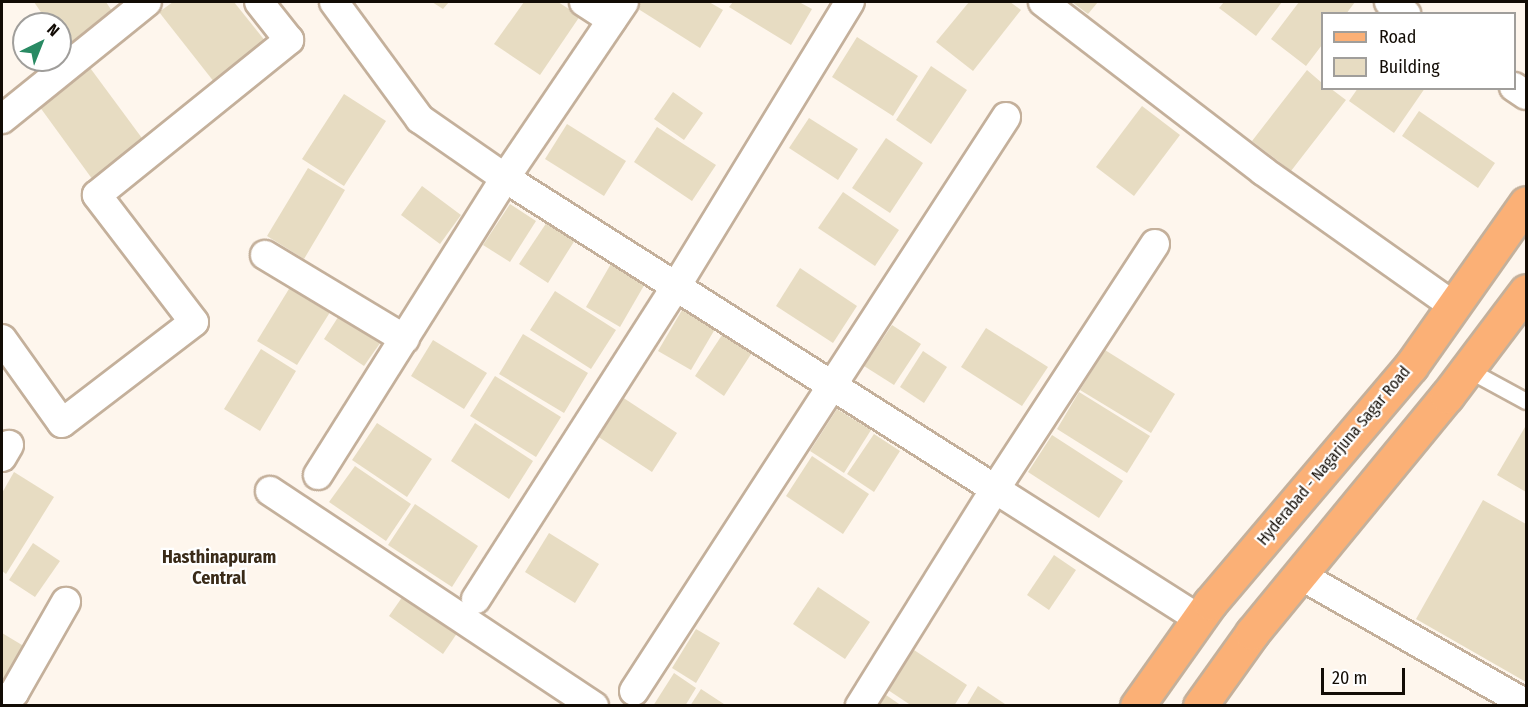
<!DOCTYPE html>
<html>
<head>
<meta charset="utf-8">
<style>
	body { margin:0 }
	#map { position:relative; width:1528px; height:707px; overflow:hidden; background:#fef6ed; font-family:"Fira Sans Condensed",sans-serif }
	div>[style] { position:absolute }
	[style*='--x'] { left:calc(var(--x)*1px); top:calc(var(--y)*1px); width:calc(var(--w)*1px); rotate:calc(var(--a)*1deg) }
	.building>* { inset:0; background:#e7dcc2 }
	.roads { filter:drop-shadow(2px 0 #c4b09b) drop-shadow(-2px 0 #c4b09b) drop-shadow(0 2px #c4b09b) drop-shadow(0 -2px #c4b09b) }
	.service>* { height:15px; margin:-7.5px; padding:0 7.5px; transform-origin:7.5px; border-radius:7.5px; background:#fff }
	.minor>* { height:28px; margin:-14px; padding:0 14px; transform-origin:14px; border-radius:14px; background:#fff }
	.primary>* { height:33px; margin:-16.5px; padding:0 16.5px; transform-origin:16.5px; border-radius:16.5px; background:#fbb076 }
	span { translate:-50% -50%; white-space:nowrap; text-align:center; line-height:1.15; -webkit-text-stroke:4.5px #fff; paint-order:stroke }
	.street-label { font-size:16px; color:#120c05 }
	.neighbourhood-label { font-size:18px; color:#3a2b19; font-weight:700 }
	.frame { position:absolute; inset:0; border:3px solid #120c05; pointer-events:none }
	.legend { position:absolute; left:1321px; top:12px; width:195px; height:78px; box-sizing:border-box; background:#fff; border:2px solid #a09e9b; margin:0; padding:8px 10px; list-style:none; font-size:18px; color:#120c05 }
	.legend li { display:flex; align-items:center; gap:12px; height:30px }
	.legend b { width:30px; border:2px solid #a09e9b }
	.north { position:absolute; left:12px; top:12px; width:60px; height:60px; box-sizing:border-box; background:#fff; border:2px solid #a09e9b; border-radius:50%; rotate:43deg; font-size:16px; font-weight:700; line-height:24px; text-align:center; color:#120c05 }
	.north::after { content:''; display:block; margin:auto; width:21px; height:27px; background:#298a63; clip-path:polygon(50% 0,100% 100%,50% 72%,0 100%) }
	.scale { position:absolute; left:1321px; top:668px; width:84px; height:27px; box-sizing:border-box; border:3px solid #120c05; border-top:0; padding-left:8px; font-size:18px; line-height:21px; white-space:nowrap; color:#120c05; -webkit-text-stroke:4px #fff; paint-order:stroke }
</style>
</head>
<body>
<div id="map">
	<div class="building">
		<div style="clip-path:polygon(34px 2px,106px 2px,118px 20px,68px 52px,60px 40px,60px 24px,49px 24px)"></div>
		<div style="clip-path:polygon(173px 2px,234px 2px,270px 47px,218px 87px,159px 12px)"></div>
		<div style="clip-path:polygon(432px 2px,449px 2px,443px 9px)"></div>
		<div style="clip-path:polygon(524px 2px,558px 2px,580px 16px,540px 75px,494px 44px)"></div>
		<div style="clip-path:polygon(634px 2px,709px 2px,723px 10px,700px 48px,632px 5px)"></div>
		<div style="clip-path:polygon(733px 2px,799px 2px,812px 9px,791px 45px,729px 7px)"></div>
		<div style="clip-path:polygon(969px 2px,1010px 2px,1021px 10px,973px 71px,936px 42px)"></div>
		<div style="clip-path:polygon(1072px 2px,1098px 2px,1088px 14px)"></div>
		<div style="clip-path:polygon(1224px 2px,1282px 2px,1256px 36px,1219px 8px)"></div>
		<div style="clip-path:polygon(1299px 2px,1355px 2px,1346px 14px,1322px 14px,1322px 45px,1306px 66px,1271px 39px)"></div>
		<div style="clip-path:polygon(857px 37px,918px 76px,893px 116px,832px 77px)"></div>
		<div style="clip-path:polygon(85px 61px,150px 149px,98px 187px,34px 99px)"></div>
		<div style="clip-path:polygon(931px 66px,967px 90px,931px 144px,896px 120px)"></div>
		<div style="clip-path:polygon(1307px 70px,1322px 83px,1322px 88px,1330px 88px,1346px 100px,1291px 171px,1252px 141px)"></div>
		<div style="clip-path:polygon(1358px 88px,1425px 88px,1394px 133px,1349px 101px)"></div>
		<div style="clip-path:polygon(673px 92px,703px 113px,684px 140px,654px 119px)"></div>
		<div style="clip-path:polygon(344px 94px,386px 121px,344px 186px,302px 159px)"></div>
		<div style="clip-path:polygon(1142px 106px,1180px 135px,1134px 196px,1096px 167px)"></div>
		<div style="clip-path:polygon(1419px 111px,1495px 163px,1478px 188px,1402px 136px)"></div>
		<div style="clip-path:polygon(809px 118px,858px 149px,838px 180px,789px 148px)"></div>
		<div style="clip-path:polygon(567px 124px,626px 161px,604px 196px,545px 159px)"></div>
		<div style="clip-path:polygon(657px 127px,716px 165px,692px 201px,634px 162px)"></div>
		<div style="clip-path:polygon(886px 138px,923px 163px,890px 213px,852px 188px)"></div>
		<div style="clip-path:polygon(308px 168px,345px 190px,304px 259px,267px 236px)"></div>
		<div style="clip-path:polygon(422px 186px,461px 215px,440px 244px,401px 215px)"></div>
		<div style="clip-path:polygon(843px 192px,899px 230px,875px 266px,818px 228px)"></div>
		<div style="clip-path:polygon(510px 204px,536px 221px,510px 262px,483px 245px)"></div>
		<div style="clip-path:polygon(547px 222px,575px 240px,548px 283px,519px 264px)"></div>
		<div style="clip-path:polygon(612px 262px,646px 282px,620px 327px,586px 307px)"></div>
		<div style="clip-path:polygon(800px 268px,857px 306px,833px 343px,776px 306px)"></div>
		<div style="clip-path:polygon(292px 284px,332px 309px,297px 365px,257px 341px)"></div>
		<div style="clip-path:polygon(555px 291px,616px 330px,591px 369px,530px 330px)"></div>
		<div style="clip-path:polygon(682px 310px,715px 329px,691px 370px,658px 351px)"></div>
		<div style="clip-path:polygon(342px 311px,383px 339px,364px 366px,324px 339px)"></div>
		<div style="clip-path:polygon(892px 325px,921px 344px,894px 385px,864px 366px)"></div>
		<div style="clip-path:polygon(986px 328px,1048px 367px,1022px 406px,961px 367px)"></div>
		<div style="clip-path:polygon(724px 332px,753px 351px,724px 396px,695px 376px)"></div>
		<div style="clip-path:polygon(523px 334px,588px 373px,564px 413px,499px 374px)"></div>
		<div style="clip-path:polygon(433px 340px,487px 373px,464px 409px,411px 376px)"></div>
		<div style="clip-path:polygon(261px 349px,296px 371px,260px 431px,224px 409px)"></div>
		<div style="clip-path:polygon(1105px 350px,1175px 394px,1151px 433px,1080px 390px)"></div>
		<div style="clip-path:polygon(923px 351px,947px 367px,924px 403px,900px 387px)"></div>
		<div style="clip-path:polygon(495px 376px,561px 417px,536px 457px,470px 416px)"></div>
		<div style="clip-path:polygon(1079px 392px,1150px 436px,1127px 473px,1057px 429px)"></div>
		<div style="clip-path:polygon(619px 395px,677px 433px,652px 472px,594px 434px)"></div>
		<div style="clip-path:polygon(837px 409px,871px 430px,844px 473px,810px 451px)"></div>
		<div style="clip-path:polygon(377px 423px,432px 459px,407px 497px,352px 460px)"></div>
		<div style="clip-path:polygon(475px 423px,533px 461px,509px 499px,451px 461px)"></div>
		<div style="clip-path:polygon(1525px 427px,1526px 428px,1526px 492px,1497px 475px)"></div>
		<div style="clip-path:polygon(874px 434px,900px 451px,874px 492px,847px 474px)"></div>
		<div style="clip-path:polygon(1052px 435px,1123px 481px,1099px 518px,1028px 472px)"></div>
		<div style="clip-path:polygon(812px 456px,869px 494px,843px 534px,786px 496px)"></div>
		<div style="clip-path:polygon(355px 466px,411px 504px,386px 541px,329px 502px)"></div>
		<div style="clip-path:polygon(14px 472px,54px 497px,6px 574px,2px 571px,2px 493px)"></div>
		<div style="clip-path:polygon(1483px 500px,1526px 524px,1526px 682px,1416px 619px)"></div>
		<div style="clip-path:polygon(415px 504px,478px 546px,452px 587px,388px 545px)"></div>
		<div style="clip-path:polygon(549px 533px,599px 564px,575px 603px,525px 572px)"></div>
		<div style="clip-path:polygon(33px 543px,60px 561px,35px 597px,9px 580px)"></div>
		<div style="clip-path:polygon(1054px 555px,1076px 570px,1049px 610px,1027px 595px)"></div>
		<div style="clip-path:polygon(410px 586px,464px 623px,443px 654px,389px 616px)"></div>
		<div style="clip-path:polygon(818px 587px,870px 622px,845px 659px,793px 624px)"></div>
		<div style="clip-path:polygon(696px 629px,720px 643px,696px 683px,672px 668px)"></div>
		<div style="clip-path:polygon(2px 633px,27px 648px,6px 683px,2px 680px)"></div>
		<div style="clip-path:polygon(911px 648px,967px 685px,954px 706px,912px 706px,885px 688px)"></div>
		<div style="clip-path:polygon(674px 673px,696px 688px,685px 706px,653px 706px)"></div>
		<div style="clip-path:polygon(978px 686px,1008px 706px,966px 706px)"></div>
		<div style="clip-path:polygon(701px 689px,727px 706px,690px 706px)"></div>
		<div style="clip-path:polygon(886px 695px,902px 706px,879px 706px)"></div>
	</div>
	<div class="roads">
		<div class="service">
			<div style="--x:1467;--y:369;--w:67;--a:28.5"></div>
		</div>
		<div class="minor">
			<div style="--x:334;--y:2;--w:145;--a:53.7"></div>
			<div style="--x:420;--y:119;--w:103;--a:34.8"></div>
			<div style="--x:505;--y:178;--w:580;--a:32.4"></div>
			<div style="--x:995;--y:489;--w:256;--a:121.9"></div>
			<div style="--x:584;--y:2;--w:33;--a:33"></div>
			<div style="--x:1043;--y:2;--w:277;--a:37.5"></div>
			<div style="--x:1263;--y:171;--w:235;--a:35.3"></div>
			<div style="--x:1389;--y:2;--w:21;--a:35"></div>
			<div style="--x:1514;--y:87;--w:14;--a:34"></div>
			<div style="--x:2;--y:119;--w:186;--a:-38.9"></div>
			<div style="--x:1155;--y:244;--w:293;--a:123.1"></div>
			<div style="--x:995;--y:489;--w:242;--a:32.5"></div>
			<div style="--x:265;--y:255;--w:163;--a:31"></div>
			<div style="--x:2;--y:339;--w:103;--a:54.5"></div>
			<div style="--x:62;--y:423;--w:166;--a:-37.4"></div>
			<div style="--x:194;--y:322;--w:160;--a:-127.4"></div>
			<div style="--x:97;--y:195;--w:247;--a:-38.9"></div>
			<div style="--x:289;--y:40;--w:48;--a:-128.3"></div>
			<div style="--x:2;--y:457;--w:14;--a:-60"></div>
			<div style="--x:318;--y:475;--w:351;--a:-57.8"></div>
			<div style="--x:505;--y:178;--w:212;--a:-55.9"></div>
			<div style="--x:270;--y:491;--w:389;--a:33.6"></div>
			<div style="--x:1300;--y:575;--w:260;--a:29.7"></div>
			<div style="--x:476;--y:599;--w:373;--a:-57.4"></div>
			<div style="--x:677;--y:285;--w:332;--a:-58.6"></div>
			<div style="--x:634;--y:691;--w:684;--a:-57.05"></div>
			<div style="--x:2;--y:702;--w:15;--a:-37"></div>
			<div style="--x:14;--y:693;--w:105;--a:-60.3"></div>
		</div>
		<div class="primary">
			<div style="--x:1137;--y:706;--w:126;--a:-54.7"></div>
			<div style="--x:1210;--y:603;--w:311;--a:-49.7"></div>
			<div style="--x:1411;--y:366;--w:199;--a:-54.8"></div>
			<div style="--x:1200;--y:706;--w:90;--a:-54.5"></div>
			<div style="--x:1252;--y:633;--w:307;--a:-50.6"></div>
			<div style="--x:1447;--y:396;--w:131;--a:-53"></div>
		</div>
	</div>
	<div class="street-label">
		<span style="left:1334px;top:456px;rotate:-50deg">Hyderabad - Nagarjuna Sagar Road</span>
	</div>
	<div class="neighbourhood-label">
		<span style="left:219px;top:568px">Hasthinapuram<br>Central</span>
	</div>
	<div class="frame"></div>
	<ul class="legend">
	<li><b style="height:8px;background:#fbb076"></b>Road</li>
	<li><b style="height:16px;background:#e7dcc2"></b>Building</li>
	</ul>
	<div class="north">N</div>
	<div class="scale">20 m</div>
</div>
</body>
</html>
